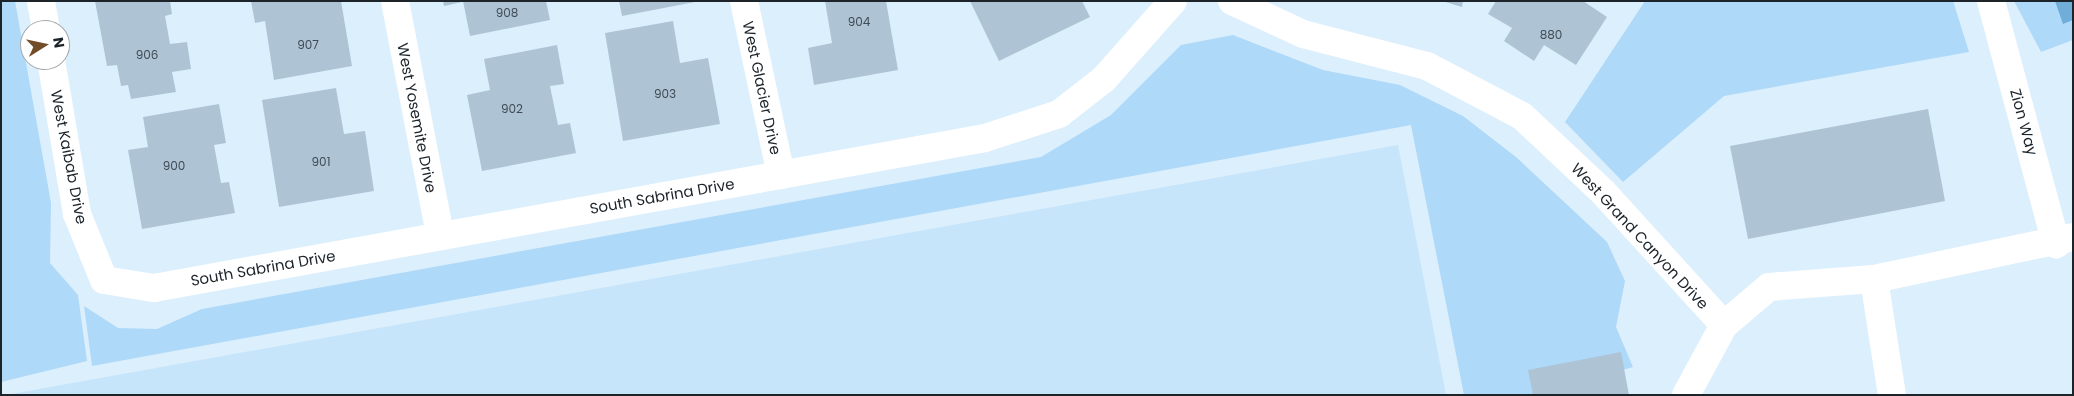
<!DOCTYPE html>
<html>
<head>
<meta charset="utf-8">
<style>
	body { margin:0 }
	#map { position:relative; width:2074px; height:396px; overflow:hidden; background:#dceffd; font-family:Poppins,sans-serif }
	div>[style] { position:absolute }
	[style*='--x'] { left:calc(var(--x)*1px); top:calc(var(--y)*1px); width:calc(var(--w)*1px); rotate:calc(var(--a)*1deg) }
	.built>* { inset:0; background:#c6e4fa }
	.green>* { inset:0; background:#aed9f9 }
	.water>* { inset:0; background:#70add8 }
	.building>* { inset:0; background:#aec4d5 }
	.minor>* { height:28px; margin:-14px; padding:0 14px; transform-origin:14px; border-radius:14px; background:#fff }
	span { translate:-50% -50%; white-space:nowrap; text-align:center; line-height:1.15; -webkit-text-stroke:4.5px #fff; paint-order:stroke }
	.number-label { font-size:12px; color:#404c55 }
	.number-label span { -webkit-text-stroke-width:0 }
	.street-label { font-size:15px; color:#1c242a }
	.frame { position:absolute; inset:0; border:2px solid #1c242a; pointer-events:none }
	.north { position:absolute; left:20px; top:20px; width:50px; height:50px; box-sizing:border-box; background:#fff; border:1px solid #a4a7aa; border-radius:50%; rotate:80deg; font-size:14px; font-weight:700; line-height:20px; text-align:center; color:#1c242a }
	.north::after { content:''; display:block; margin:auto; width:18px; height:22px; background:#734c2a; clip-path:polygon(50% 0,100% 100%,50% 72%,0 100%) }
</style>
</head>
<body>
<div id="map">
	<div class="built">
		<div style="clip-path:polygon(1398px 145px,1446px 395px,6px 395px)"></div>
	</div>
	<div class="green">
		<div style="clip-path:polygon(1px 1px,15px 1px,51px 203px,50px 263px,78px 295px,87px 361px,1px 382px)"></div>
		<div style="clip-path:polygon(1645px 1px,1953px 1px,1969px 52px,1724px 96px,1623px 182px,1565px 122px)"></div>
		<div style="clip-path:polygon(2014px 1px,2073px 1px,2073px 40px,2041px 52px)"></div>
		<div style="clip-path:polygon(1233px 35px,1323px 70px,1400px 85px,1463px 116px,1516px 157px,1607px 242px,1625px 281px,1616px 327px,1633px 367px,1536px 395px,1464px 395px,1411px 125px,92px 366px,84px 306px,118px 328px,157px 329px,202px 309px,1041px 157px,1111px 115px,1181px 45px)"></div>
	</div>
	<div class="water">
		<div style="clip-path:polygon(2055px 1px,2073px 1px,2073px 20px,2063px 24px)"></div>
	</div>
	<div class="building">
		<div style="clip-path:polygon(95px 1px,170px 1px,172px 14px,165px 16px,170px 44px,187px 42px,191px 69px,172px 72px,176px 92px,131px 99px,128px 85px,121px 86px,117px 65px,107px 66px)"></div>
		<div style="clip-path:polygon(251px 1px,341px 1px,352px 66px,274px 80px,265px 21px,255px 23px)"></div>
		<div style="clip-path:polygon(443px 1px,462px 1px,462px 2px,444px 6px)"></div>
		<div style="clip-path:polygon(463px 1px,546px 1px,550px 20px,470px 36px)"></div>
		<div style="clip-path:polygon(619px 1px,695px 1px,695px 2px,622px 16px)"></div>
		<div style="clip-path:polygon(825px 1px,886px 1px,898px 70px,814px 85px,808px 48px,832px 43px)"></div>
		<div style="clip-path:polygon(970px 1px,1082px 1px,1090px 17px,999px 61px)"></div>
		<div style="clip-path:polygon(1442px 1px,1463px 1px,1462px 7px)"></div>
		<div style="clip-path:polygon(1496px 1px,1583px 1px,1607px 17px,1576px 65px,1544px 45px,1534px 61px,1504px 41px,1512px 28px,1488px 14px)"></div>
		<div style="clip-path:polygon(673px 21px,680px 63px,708px 58px,720px 124px,623px 141px,605px 33px)"></div>
		<div style="clip-path:polygon(557px 45px,564px 84px,550px 86px,558px 125px,570px 123px,576px 153px,482px 171px,467px 95px,490px 90px,484px 59px)"></div>
		<div style="clip-path:polygon(336px 88px,344px 134px,365px 131px,374px 191px,279px 207px,262px 100px)"></div>
		<div style="clip-path:polygon(219px 104px,226px 143px,214px 145px,221px 183px,229px 182px,235px 213px,142px 229px,128px 150px,148px 147px,143px 117px)"></div>
		<div style="clip-path:polygon(1928px 109px,1945px 201px,1748px 239px,1730px 146px)"></div>
		<div style="clip-path:polygon(1621px 352px,1629px 395px,1533px 395px,1528px 370px)"></div>
	</div>
	<div class="minor">
		<div style="--x:41;--y:1;--w:29;--a:80"></div>
		<div style="--x:395;--y:1;--w:238;--a:79.1"></div>
		<div style="--x:744;--y:1;--w:178;--a:78"></div>
		<div style="--x:1232;--y:1;--w:78;--a:24.9"></div>
		<div style="--x:1303;--y:34;--w:128;--a:14.5"></div>
		<div style="--x:1427;--y:66;--w:107;--a:27.8"></div>
		<div style="--x:1522;--y:116;--w:111;--a:43.2"></div>
		<div style="--x:1603;--y:192;--w:180;--a:47.7"></div>
		<div style="--x:1991;--y:1;--w:252;--a:75"></div>
		<div style="--x:51;--y:60;--w:156;--a:80.4"></div>
		<div style="--x:77;--y:214;--w:71;--a:67.8"></div>
		<div style="--x:104;--y:280;--w:51;--a:9.1"></div>
		<div style="--x:154;--y:288;--w:844;--a:-10.23"></div>
		<div style="--x:985;--y:138;--w:78;--a:-18"></div>
		<div style="--x:1059;--y:114;--w:57;--a:-37.9"></div>
		<div style="--x:1104;--y:79;--w:104;--a:-48.5"></div>
		<div style="--x:1874;--y:279;--w:117;--a:81.2"></div>
		<div style="--x:1686;--y:395;--w:80;--a:-61.5"></div>
		<div style="--x:1724;--y:325;--w:59;--a:-40.2"></div>
		<div style="--x:1769;--y:287;--w:105;--a:-4.4"></div>
		<div style="--x:1874;--y:279;--w:203;--a:-11.9"></div>
	</div>
	<div class="number-label">
		<span style="left:507px;top:13px">908</span>
		<span style="left:859px;top:22px">904</span>
		<span style="left:1551px;top:35px">880</span>
		<span style="left:308px;top:45px">907</span>
		<span style="left:147px;top:55px">906</span>
		<span style="left:665px;top:94px">903</span>
		<span style="left:512px;top:109px">902</span>
		<span style="left:321px;top:162px">901</span>
		<span style="left:174px;top:166px">900</span>
	</div>
	<div class="street-label">
		<span style="left:762px;top:88px;rotate:78deg">West Glacier Drive</span>
		<span style="left:417px;top:118px;rotate:79deg">West Yosemite Drive</span>
		<span style="left:2024px;top:122px;rotate:75deg">Zion Way</span>
		<span style="left:69px;top:157px;rotate:79deg">West Kaibab Drive</span>
		<span style="left:662px;top:196px;rotate:-10deg">South Sabrina Drive</span>
		<span style="left:1640px;top:236px;rotate:47deg">West Grand Canyon Drive</span>
		<span style="left:263px;top:268px;rotate:-10deg">South Sabrina Drive</span>
	</div>
	<div class="frame"></div>
	<div class="north">N</div>
</div>
</body>
</html>
